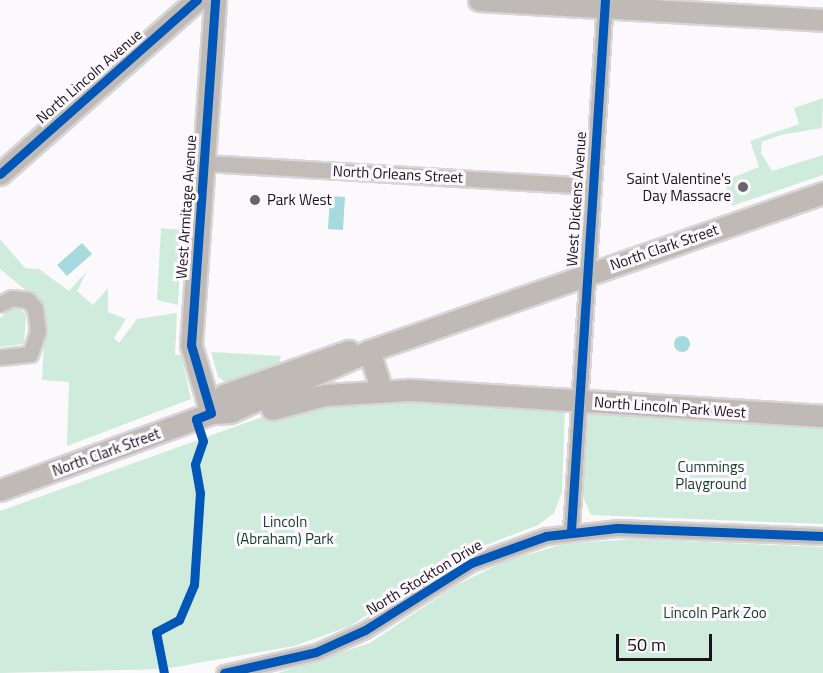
<!DOCTYPE html>
<html>
<head>
<meta charset="utf-8">
<style>
	body { margin:0 }
	#map { position:relative; width:823px; height:673px; overflow:hidden; background:#fcf9fc; font-family:"Titillium Web",sans-serif }
	div>[style] { position:absolute }
	[style*='--x'] { left:calc(var(--x)*1px); top:calc(var(--y)*1px); width:calc(var(--w)*1px); rotate:calc(var(--a)*1deg) }
	.green>* { inset:0; background:#cfebdc }
	.water>* { inset:0; background:#a7dadf }
	.round { border-radius:50% }
	.roads { filter:drop-shadow(2px 0 #d7d5d7) drop-shadow(-2px 0 #d7d5d7) drop-shadow(0 2px #d7d5d7) drop-shadow(0 -2px #d7d5d7) }
	.street>* { height:15px; margin:-7.5px; padding:0 7.5px; transform-origin:7.5px; border-radius:7.5px; background:#c1bcb8 }
	.secondary>* { height:21px; margin:-10.5px; padding:0 10.5px; transform-origin:10.5px; border-radius:10.5px; background:#c0bab7 }
	.cycleway>* { height:9px; margin:-4.5px; padding:0 4.5px; transform-origin:4.5px; border-radius:4.5px; background:#0057b8 }
	.dots>* { width:16px; height:16px; translate:-50% -50%; box-sizing:border-box; border:3px solid #fdf8fd; border-radius:50% }
	span { translate:-50% -50%; white-space:nowrap; text-align:center; line-height:1.15; -webkit-text-stroke:6px #fdf8fd; paint-order:stroke }
	.street-label { font-size:15px; color:#1b121b }
	.poi-label { font-size:15px; color:#1b121b }
	.right { translate:-100% -50%; text-align:right }
	.left { translate:0 -50%; text-align:left }
	.park-label { font-size:15px; color:#123f2a }
	.scale { position:absolute; left:616px; top:634px; width:96px; height:27px; box-sizing:border-box; border:3px solid #1b121b; border-top:0; padding-left:8px; font-size:18px; line-height:21px; white-space:nowrap; color:#1b121b; -webkit-text-stroke:4px #fdf8fd; paint-order:stroke }
</style>
</head>
<body>
<div id="map">
	<div class="green">
		<div style="clip-path:polygon(823px 98px,822px 128px,781px 135px,762px 142px,761px 153px,772px 171px,823px 155px,823px 175px,732px 206px,724px 181px,759px 167px,750px 141px,799px 124px,794px 108px)"></div>
		<div style="clip-path:polygon(161px 228px,182px 230px,178px 305px,157px 300px)"></div>
		<div style="clip-path:polygon(0 239px,25px 268px,39px 269px,69px 291px,87px 271px,77px 291px,93px 305px,108px 288px,108px 312px,126px 319px,114px 338px,119px 343px,137px 319px,177px 313px,175px 355px,181px 355px,191px 399px,67px 446px,69px 382px,42px 380px,46px 307px,0 269px)"></div>
		<div style="clip-path:polygon(15px 306px,26px 314px,24px 344px,0 347px,0 318px)"></div>
		<div style="clip-path:polygon(211px 352px,281px 356px,279px 365px,227px 383px,218px 377px)"></div>
		<div style="clip-path:polygon(363px 399px,565px 408px,562px 492px,554px 513px,538px 525px,459px 555px,350px 626px,294px 646px,164px 669px,0 673px,0 511px,282px 410px)"></div>
		<div style="clip-path:polygon(601px 408px,607px 414px,823px 428px,823px 524px,591px 515px,582px 495px,581px 430px,583px 411px)"></div>
		<div style="clip-path:polygon(633px 539px,823px 547px,823px 673px,278px 673px,370px 643px,455px 586px,503px 562px,564px 544px)"></div>
	</div>
	<div class="water">
		<div style="clip-path:polygon(330px 196px,345px 197px,343px 230px,328px 229px)"></div>
		<div style="clip-path:polygon(82px 243px,92px 254px,67px 276px,57px 265px)"></div>
		<div class="round" style="left:674px;top:336px;width:16px;height:16px"></div>
	</div>
	<div class="roads">
		<div class="street">
			<div style="--x:204;--y:163;--w:389;--a:3.4"></div>
			<div style="--x:0;--y:304;--w:13;--a:-27"></div>
			<div style="--x:12;--y:298;--w:16;--a:7"></div>
			<div style="--x:28;--y:300;--w:11;--a:49"></div>
			<div style="--x:35;--y:308;--w:23;--a:83"></div>
			<div style="--x:38;--y:331;--w:24;--a:109"></div>
			<div style="--x:30;--y:354;--w:30;--a:174"></div>
			<div style="--x:571;--y:530;--w:531;--a:-86.33"></div>
			<div style="--x:224;--y:673;--w:94;--a:-12.9"></div>
			<div style="--x:316;--y:652;--w:54;--a:-24.2"></div>
			<div style="--x:365;--y:630;--w:125;--a:-32.3"></div>
			<div style="--x:471;--y:563;--w:80;--a:-19.8"></div>
			<div style="--x:546;--y:536;--w:71;--a:-6.4"></div>
			<div style="--x:617;--y:528;--w:206;--a:2.2"></div>
		</div>
		<div class="secondary">
			<div style="--x:479;--y:0;--w:345;--a:3.3"></div>
			<div style="--x:0;--y:174;--w:263;--a:-41.5"></div>
			<div style="--x:369;--y:351;--w:32;--a:72"></div>
			<div style="--x:272;--y:409;--w:55;--a:-14.8"></div>
			<div style="--x:325;--y:395;--w:85;--a:-3.4"></div>
			<div style="--x:410;--y:390;--w:414;--a:3.6"></div>
			<div style="--x:211;--y:413;--w:71;--a:-106.4"></div>
			<div style="--x:191;--y:345;--w:346;--a:-86"></div>
			<div style="--x:211;--y:413;--w:22;--a:-54"></div>
			<div style="--x:224;--y:395;--w:132;--a:-19.5"></div>
			<div style="--x:0;--y:490;--w:225;--a:-20"></div>
			<div style="--x:211;--y:413;--w:19;--a:-3"></div>
			<div style="--x:230;--y:412;--w:152;--a:-23.7"></div>
			<div style="--x:369;--y:351;--w:481;--a:-19.2"></div>
		</div>
	</div>
	<div class="cycleway">
		<div style="--x:0;--y:174;--w:263;--a:-41.5"></div>
		<div style="--x:571;--y:530;--w:531;--a:-86.33"></div>
		<div style="--x:164;--y:673;--w:42;--a:-101"></div>
		<div style="--x:156;--y:632;--w:26;--a:-28"></div>
		<div style="--x:179;--y:620;--w:38;--a:-67"></div>
		<div style="--x:194;--y:585;--w:92;--a:-86.3"></div>
		<div style="--x:200;--y:493;--w:29;--a:-100"></div>
		<div style="--x:195;--y:464;--w:24;--a:-71"></div>
		<div style="--x:203;--y:441;--w:23;--a:-108"></div>
		<div style="--x:196;--y:419;--w:16;--a:-22"></div>
		<div style="--x:211;--y:413;--w:71;--a:-106.4"></div>
		<div style="--x:191;--y:345;--w:346;--a:-86"></div>
		<div style="--x:224;--y:673;--w:94;--a:-12.9"></div>
		<div style="--x:316;--y:652;--w:54;--a:-24.2"></div>
		<div style="--x:365;--y:630;--w:125;--a:-32.3"></div>
		<div style="--x:471;--y:563;--w:80;--a:-19.8"></div>
		<div style="--x:546;--y:536;--w:71;--a:-6.4"></div>
		<div style="--x:617;--y:528;--w:206;--a:2.2"></div>
	</div>
	<div class="dots">
		<div style="left:743px;top:187px;background:#6a636a"></div>
		<div style="left:255px;top:200px;background:#6a636a"></div>
	</div>
	<div class="street-label">
		<span style="left:89px;top:76px;rotate:-41deg">North Lincoln Avenue</span>
		<span style="left:398px;top:174px;rotate:3deg">North Orleans Street</span>
		<span style="left:576px;top:199px;rotate:-86deg">West Dickens Avenue</span>
		<span style="left:186px;top:207px;rotate:-86deg">West Armitage Avenue</span>
		<span style="left:664px;top:247px;rotate:-19deg">North Clark Street</span>
		<span style="left:670px;top:407px;rotate:4deg">North Lincoln Park West</span>
		<span style="left:106px;top:452px;rotate:-20deg">North Clark Street</span>
		<span style="left:424px;top:577px;rotate:-31deg">North Stockton Drive</span>
	</div>
	<div class="poi-label">
		<span class="right" style="left:731px;top:187px">Saint Valentine's<br>Day Massacre</span>
		<span class="left" style="left:267px;top:200px">Park West</span>
	</div>
	<div class="park-label">
		<span style="left:711px;top:475px">Cummings<br>Playground</span>
		<span style="left:285px;top:530px">Lincoln<br>(Abraham) Park</span>
		<span style="left:715px;top:613px">Lincoln Park Zoo</span>
	</div>
	<div class="scale">50 m</div>
</div>
</body>
</html>
